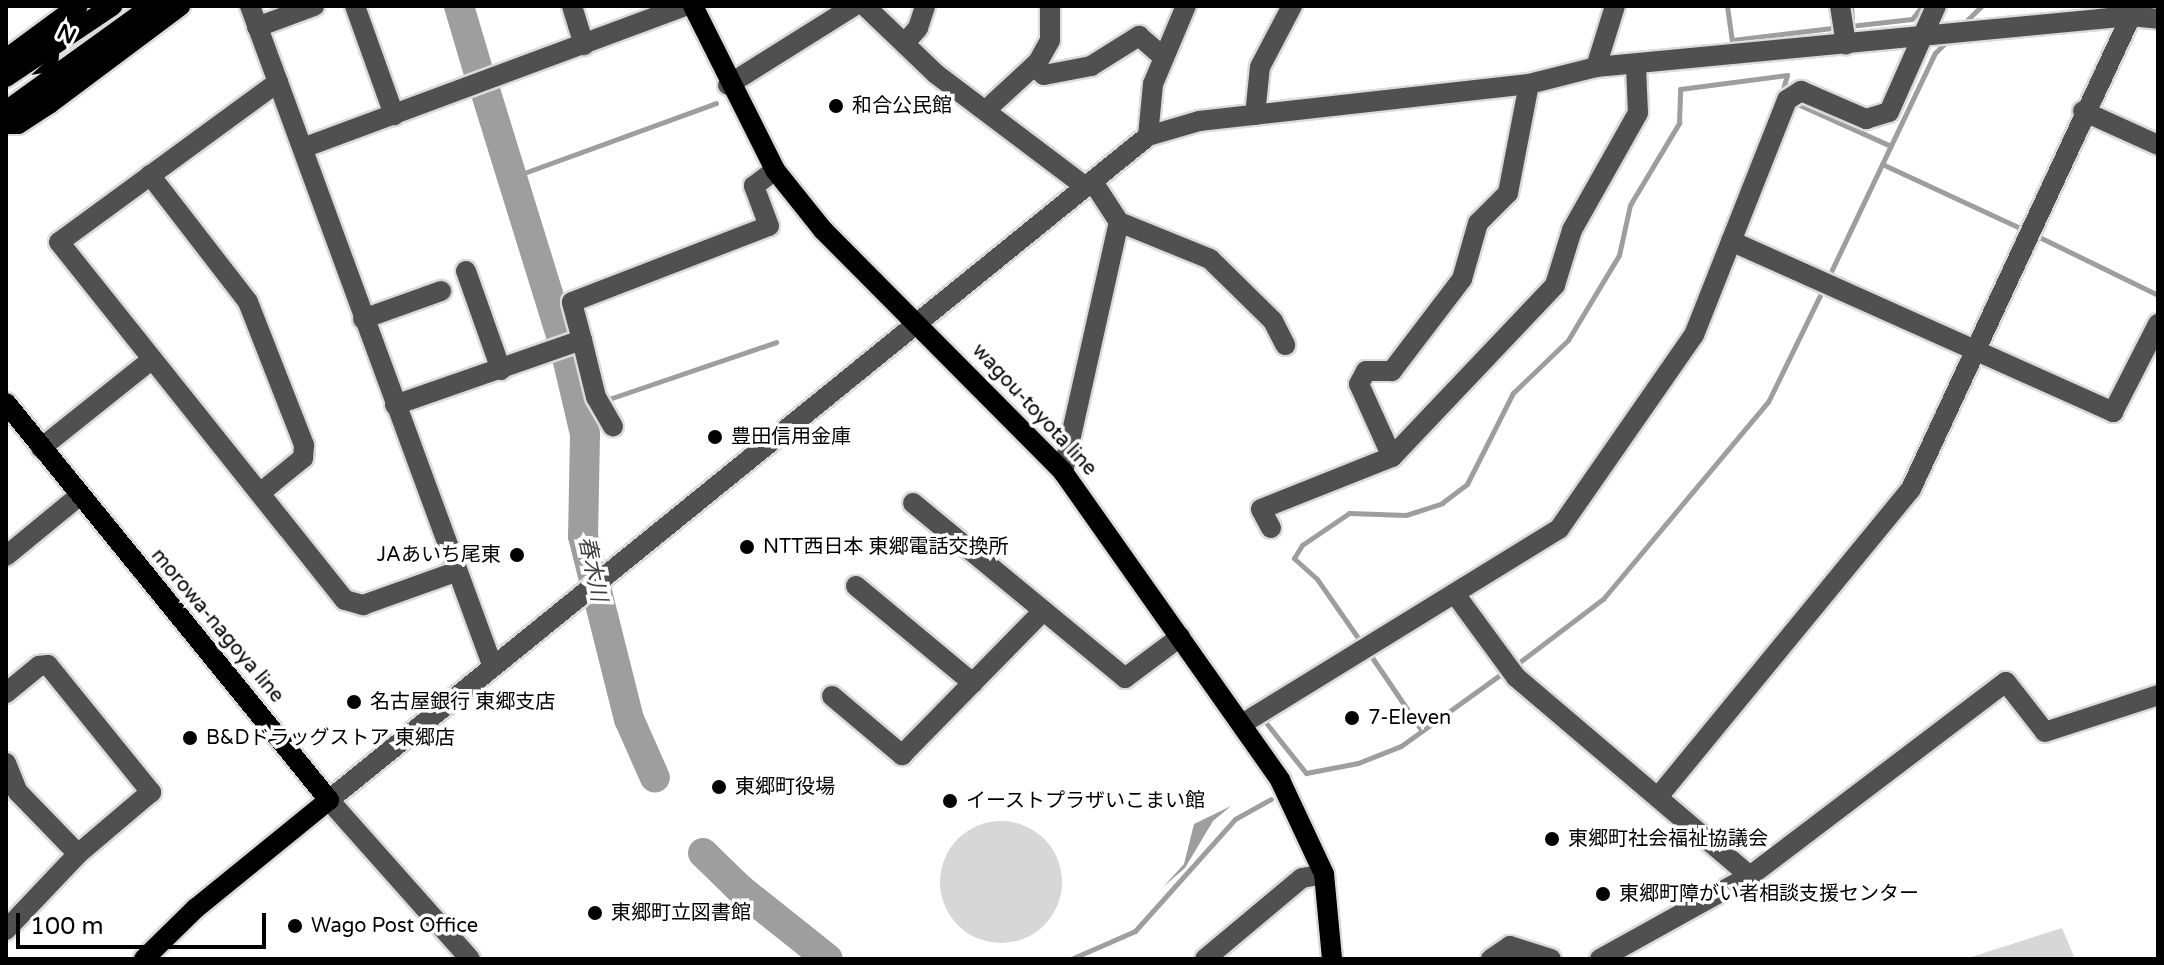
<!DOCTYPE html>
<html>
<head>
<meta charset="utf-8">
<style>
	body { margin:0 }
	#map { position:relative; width:2164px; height:965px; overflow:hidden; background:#fff; font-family:"Varela Round","Noto Sans JP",sans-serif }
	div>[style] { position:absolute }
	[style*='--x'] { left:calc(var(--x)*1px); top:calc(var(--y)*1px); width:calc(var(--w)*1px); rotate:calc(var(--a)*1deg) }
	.green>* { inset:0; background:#d7d7d7 }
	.round { border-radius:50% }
	.water>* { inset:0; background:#9e9e9e }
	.stream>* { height:5px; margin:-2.5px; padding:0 2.5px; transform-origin:2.5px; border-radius:2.5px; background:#9e9e9e }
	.river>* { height:30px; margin:-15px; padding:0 15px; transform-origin:15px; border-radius:15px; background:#9e9e9e }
	.roads { filter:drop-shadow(2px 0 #dbdbdb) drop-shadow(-2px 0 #dbdbdb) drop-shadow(0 2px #dbdbdb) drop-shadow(0 -2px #dbdbdb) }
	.minor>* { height:20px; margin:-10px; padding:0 10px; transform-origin:10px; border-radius:10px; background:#505050 }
	.major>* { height:20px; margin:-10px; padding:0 10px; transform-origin:10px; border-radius:10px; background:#000 }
	.dots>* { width:22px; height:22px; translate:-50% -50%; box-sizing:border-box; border:4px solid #fff; border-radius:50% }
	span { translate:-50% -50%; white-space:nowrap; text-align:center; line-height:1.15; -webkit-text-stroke:7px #fff; paint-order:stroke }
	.poi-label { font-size:20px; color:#000 }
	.left { translate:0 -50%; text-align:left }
	.right { translate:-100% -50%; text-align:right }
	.street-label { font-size:20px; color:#000 }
	.water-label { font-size:22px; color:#3f3f3f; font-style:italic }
	.frame { position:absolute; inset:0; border:8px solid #000; pointer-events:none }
	.north { position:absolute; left:16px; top:16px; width:80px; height:80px; -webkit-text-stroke:6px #fff; paint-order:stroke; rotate:26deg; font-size:22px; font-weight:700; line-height:32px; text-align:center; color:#000 }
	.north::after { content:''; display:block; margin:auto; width:28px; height:36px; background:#000; clip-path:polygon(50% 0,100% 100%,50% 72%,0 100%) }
	.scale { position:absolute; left:16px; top:913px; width:250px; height:36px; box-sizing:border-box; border:4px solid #000; border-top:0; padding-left:10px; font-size:24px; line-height:28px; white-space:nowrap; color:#000; -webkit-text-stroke:6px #fff; paint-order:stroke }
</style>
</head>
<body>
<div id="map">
	<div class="green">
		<div class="round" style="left:940px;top:821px;width:122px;height:122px"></div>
		<div style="clip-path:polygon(2062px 928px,2075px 959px,1965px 959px)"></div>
	</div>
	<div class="water">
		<div style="clip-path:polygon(1231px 806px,1213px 821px,1185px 868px,1163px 887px,1184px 864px,1194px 824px)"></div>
	</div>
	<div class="stream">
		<div style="--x:1727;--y:6;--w:34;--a:82"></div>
		<div style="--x:1732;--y:40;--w:109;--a:-6.9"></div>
		<div style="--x:1851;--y:6;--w:15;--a:86"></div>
		<div style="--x:1962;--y:25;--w:28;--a:-44"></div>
		<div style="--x:1850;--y:26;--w:62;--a:-6.4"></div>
		<div style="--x:1912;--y:19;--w:16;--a:-52"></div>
		<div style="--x:1793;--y:102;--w:107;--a:24.2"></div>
		<div style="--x:1882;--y:164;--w:157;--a:24.9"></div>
		<div style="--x:513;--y:177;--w:216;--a:-20"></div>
		<div style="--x:2033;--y:234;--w:139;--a:26"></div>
		<div style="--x:1828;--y:278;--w:249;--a:-64.6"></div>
		<div style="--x:1935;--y:53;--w:17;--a:-45"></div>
		<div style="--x:603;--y:401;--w:183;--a:-18.8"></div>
		<div style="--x:577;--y:402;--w:16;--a:-4"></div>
		<div style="--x:1363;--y:645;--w:80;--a:-124.9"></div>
		<div style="--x:1317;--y:579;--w:31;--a:-138"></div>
		<div style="--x:1294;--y:558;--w:15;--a:-58"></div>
		<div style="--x:1302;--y:545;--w:57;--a:-34.2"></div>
		<div style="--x:1349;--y:513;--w:57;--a:2"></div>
		<div style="--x:1406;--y:515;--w:38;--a:-18"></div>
		<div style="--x:1442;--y:503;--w:31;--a:-37"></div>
		<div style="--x:1467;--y:484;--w:102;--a:-63.2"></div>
		<div style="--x:1513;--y:393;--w:76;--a:-43.9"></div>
		<div style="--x:1568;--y:340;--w:99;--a:-59"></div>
		<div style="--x:1619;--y:255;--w:51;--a:-77.6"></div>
		<div style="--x:1630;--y:205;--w:96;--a:-59.1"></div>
		<div style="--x:1679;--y:123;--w:34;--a:-88"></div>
		<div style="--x:1680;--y:89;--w:108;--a:-7.5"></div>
		<div style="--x:1787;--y:75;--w:22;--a:106"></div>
		<div style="--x:1369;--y:653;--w:94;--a:55.8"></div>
		<div style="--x:1513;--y:667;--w:113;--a:-37.1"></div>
		<div style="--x:1603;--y:599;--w:257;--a:-50.1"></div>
		<div style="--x:1768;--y:402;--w:128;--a:-64"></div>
		<div style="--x:1267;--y:724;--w:63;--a:51.5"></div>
		<div style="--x:1306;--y:773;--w:53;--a:-10.9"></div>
		<div style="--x:1358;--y:763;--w:46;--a:-21.6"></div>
		<div style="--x:1401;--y:746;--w:127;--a:-35.7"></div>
		<div style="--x:1071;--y:959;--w:70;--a:-23.6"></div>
		<div style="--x:1135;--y:931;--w:150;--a:-48.2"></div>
		<div style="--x:1235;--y:819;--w:41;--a:-29.1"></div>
	</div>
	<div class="river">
		<div style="--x:459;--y:6;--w:74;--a:73.5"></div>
		<div style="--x:485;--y:90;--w:260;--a:72.8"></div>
		<div style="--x:566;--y:353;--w:83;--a:76.8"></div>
		<div style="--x:585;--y:434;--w:102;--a:91.1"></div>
		<div style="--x:583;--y:536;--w:189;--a:75.9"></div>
		<div style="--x:629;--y:719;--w:64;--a:66.2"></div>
		<div style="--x:703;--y:853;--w:52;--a:44.2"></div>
		<div style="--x:740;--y:889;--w:112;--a:38.5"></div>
	</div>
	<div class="roads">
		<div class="minor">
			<div style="--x:250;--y:6;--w:704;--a:69.82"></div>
			<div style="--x:355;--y:6;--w:116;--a:70.3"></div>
			<div style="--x:572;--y:6;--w:41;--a:72.9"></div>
			<div style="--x:865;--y:6;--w:98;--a:43.8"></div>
			<div style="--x:936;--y:74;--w:188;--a:37"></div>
			<div style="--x:1840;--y:6;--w:39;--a:81"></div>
			<div style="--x:257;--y:27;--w:61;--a:-20.2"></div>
			<div style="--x:905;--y:43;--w:20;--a:-49"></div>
			<div style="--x:918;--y:28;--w:23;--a:-72"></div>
			<div style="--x:1034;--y:66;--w:13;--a:42"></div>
			<div style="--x:1044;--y:75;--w:48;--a:-10.8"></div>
			<div style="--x:1091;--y:66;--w:57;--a:-32"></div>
			<div style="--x:1139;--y:36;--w:33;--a:41"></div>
			<div style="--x:1596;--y:67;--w:64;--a:-72.7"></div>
			<div style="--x:278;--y:82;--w:271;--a:143.8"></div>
			<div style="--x:59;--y:242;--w:458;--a:51.4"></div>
			<div style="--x:345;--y:600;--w:19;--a:16"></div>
			<div style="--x:363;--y:605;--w:98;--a:-19.7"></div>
			<div style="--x:1529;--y:84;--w:111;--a:100.9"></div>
			<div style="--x:1508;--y:193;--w:42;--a:135"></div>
			<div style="--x:1478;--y:223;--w:58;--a:105.9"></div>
			<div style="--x:1462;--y:279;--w:116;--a:127.3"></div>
			<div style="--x:1392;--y:371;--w:26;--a:180"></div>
			<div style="--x:1366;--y:371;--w:15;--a:118"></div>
			<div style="--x:1359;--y:384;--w:80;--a:65.7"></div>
			<div style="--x:1392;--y:457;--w:237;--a:-46.5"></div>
			<div style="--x:1555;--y:285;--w:58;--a:-72.8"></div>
			<div style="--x:1572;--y:230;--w:134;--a:-60.6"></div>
			<div style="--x:1638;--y:113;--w:46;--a:-92.5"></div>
			<div style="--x:728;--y:85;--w:149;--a:-32.1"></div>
			<div style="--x:986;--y:110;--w:71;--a:-42.7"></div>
			<div style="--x:1038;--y:62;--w:25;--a:-61"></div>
			<div style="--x:1050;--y:40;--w:34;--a:-90"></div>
			<div style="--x:2083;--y:111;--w:82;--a:24.4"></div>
			<div style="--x:1255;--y:115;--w:48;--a:-84.1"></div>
			<div style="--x:1260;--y:67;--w:69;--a:-62.3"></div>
			<div style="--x:1148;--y:136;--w:52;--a:-84.5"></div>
			<div style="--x:1153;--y:84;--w:85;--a:-67.1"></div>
			<div style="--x:303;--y:148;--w:408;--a:-20.4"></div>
			<div style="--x:150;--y:175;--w:160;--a:52.3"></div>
			<div style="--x:248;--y:302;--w:154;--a:68.6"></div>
			<div style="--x:304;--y:445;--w:13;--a:94"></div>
			<div style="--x:303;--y:458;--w:55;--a:140.9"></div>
			<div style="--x:1093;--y:182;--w:48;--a:57"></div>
			<div style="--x:1119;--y:222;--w:98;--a:22.1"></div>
			<div style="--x:1210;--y:259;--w:88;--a:44.5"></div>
			<div style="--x:1273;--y:321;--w:27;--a:63"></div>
			<div style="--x:1731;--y:241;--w:419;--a:24.1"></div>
			<div style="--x:2113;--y:412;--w:99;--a:-62.9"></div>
			<div style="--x:466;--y:271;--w:105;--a:70.5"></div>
			<div style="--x:363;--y:319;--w:83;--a:-19.7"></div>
			<div style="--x:582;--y:340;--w:59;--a:76.2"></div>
			<div style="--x:596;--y:397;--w:34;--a:60"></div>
			<div style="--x:395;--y:405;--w:198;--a:-19.2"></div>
			<div style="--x:582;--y:340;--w:39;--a:-105"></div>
			<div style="--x:572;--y:302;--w:211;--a:-21.1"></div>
			<div style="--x:769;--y:226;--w:43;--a:-110.6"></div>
			<div style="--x:754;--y:186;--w:26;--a:-37"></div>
			<div style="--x:41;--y:448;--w:139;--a:-38.6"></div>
			<div style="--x:1063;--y:472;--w:256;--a:-77.4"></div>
			<div style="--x:913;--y:503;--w:275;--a:39.5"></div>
			<div style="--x:1125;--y:678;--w:69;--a:-36.7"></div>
			<div style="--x:1271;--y:528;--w:21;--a:-118"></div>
			<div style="--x:1261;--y:509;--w:141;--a:-21.7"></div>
			<div style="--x:6;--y:556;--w:94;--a:-39.4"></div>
			<div style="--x:856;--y:586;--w:152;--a:39.7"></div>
			<div style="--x:1455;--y:594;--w:103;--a:53.7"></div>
			<div style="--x:1516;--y:677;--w:307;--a:40.4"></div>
			<div style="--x:6;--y:693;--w:43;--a:-39.3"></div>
			<div style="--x:39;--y:666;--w:9;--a:-6"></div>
			<div style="--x:48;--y:665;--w:164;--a:51"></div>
			<div style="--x:151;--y:792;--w:96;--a:139.7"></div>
			<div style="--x:78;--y:854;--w:105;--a:133.5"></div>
			<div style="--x:832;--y:696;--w:92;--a:40.1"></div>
			<div style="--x:902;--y:755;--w:202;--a:-45.6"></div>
			<div style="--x:1242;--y:724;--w:372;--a:-31.6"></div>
			<div style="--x:1559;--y:529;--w:236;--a:-55.2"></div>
			<div style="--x:1694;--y:335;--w:253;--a:-68.4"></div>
			<div style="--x:1787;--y:100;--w:17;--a:-33"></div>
			<div style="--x:1801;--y:91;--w:71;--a:23.3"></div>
			<div style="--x:1866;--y:119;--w:24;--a:-17"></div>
			<div style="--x:1889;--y:112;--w:116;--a:-66.1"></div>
			<div style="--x:6;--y:763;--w:31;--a:68"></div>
			<div style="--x:18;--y:792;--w:86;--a:45.9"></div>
			<div style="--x:1658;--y:797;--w:399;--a:-50.6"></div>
			<div style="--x:1911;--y:489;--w:522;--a:-65.06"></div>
			<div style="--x:470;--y:959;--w:213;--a:-131.6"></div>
			<div style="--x:329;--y:800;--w:1054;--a:-39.03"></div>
			<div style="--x:1148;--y:136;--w:53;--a:-16.4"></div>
			<div style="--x:1199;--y:121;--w:332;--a:-6.4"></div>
			<div style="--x:1529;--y:84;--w:69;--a:-14.2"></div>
			<div style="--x:1596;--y:67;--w:537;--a:-5.45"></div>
			<div style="--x:2131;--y:16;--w:27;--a:6"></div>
			<div style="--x:1205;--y:959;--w:126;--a:-39.9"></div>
			<div style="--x:1302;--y:878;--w:22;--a:-10"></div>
			<div style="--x:1491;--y:959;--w:23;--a:-34"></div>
			<div style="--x:1510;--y:946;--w:43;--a:17.6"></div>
			<div style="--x:1600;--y:959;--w:171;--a:-29"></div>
			<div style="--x:1750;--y:876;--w:321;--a:-37.2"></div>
			<div style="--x:2006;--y:682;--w:63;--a:52"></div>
			<div style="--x:2045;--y:732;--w:119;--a:-18.1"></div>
		</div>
		<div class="major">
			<div style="--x:693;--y:6;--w:183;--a:63.4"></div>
			<div style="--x:775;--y:170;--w:77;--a:51.3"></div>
			<div style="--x:823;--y:230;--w:341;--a:45.2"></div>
			<div style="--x:1063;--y:472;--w:377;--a:54.8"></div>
			<div style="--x:1280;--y:780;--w:104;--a:64.9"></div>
			<div style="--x:1324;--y:874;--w:85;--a:84.6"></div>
			<div style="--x:6;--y:59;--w:89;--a:-36.4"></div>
			<div style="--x:6;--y:77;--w:128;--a:-33.8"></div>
			<div style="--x:6;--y:111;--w:180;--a:-35.7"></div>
			<div style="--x:6;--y:124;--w:12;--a:0"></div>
			<div style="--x:18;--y:124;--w:37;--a:-33"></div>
			<div style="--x:49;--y:104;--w:164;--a:-36.8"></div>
			<div style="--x:6;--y:403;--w:512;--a:50.87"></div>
			<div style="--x:329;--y:800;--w:171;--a:140.9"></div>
			<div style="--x:196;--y:908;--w:73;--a:135.6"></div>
		</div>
	</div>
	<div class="dots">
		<div style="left:836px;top:106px;background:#000"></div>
		<div style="left:715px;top:437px;background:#000"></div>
		<div style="left:747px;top:547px;background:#000"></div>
		<div style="left:517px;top:555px;background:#000"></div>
		<div style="left:354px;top:702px;background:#000"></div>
		<div style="left:1352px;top:718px;background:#000"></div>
		<div style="left:190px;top:738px;background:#000"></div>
		<div style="left:719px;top:787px;background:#000"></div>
		<div style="left:950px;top:801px;background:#000"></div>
		<div style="left:1552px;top:839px;background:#000"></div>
		<div style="left:1603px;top:894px;background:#000"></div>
		<div style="left:595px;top:913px;background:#000"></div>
		<div style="left:295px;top:926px;background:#000"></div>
	</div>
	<div class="poi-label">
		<span class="left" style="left:852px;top:106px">和合公民館</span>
		<span class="left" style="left:731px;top:437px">豊田信用金庫</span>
		<span class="left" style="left:763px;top:547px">NTT西日本 東郷電話交換所</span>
		<span class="right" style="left:501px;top:555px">JAあいち尾東</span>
		<span class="left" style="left:370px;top:702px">名古屋銀行 東郷支店</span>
		<span class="left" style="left:1368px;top:718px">7-Eleven</span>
		<span class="left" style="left:206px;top:738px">B&amp;Dドラッグストア 東郷店</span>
		<span class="left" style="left:735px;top:787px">東郷町役場</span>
		<span class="left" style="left:966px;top:801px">イーストプラザいこまい館</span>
		<span class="left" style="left:1568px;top:839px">東郷町社会福祉協議会</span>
		<span class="left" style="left:1619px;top:894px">東郷町障がい者相談支援センター</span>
		<span class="left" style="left:611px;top:913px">東郷町立図書館</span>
		<span class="left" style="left:311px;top:926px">Wago Post Office</span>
	</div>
	<div class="street-label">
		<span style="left:1034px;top:410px;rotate:47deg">wagou-toyota line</span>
		<span style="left:217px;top:626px;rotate:50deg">morowa-nagoya line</span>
	</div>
	<div class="water-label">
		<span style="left:592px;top:569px;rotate:78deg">春木川</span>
	</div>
	<div class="frame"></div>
	<div class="north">N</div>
	<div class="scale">100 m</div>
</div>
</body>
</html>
